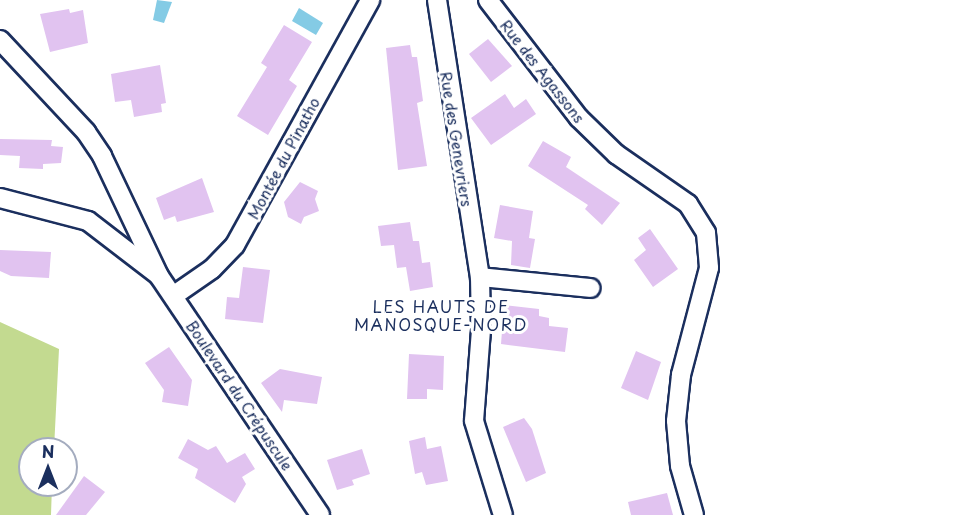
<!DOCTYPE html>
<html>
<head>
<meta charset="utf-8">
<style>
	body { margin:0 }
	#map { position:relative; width:973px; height:515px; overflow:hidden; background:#fff; font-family:"Playpen Sans",sans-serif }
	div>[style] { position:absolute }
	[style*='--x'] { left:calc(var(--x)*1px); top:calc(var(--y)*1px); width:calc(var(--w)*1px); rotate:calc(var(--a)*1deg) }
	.green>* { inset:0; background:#c3da90 }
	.water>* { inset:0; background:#84cbe5 }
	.building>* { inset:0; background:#e1c3f0 }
	.roads { filter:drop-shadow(2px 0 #1b2f5e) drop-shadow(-2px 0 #1b2f5e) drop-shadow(0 2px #1b2f5e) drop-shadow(0 -2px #1b2f5e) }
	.street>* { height:18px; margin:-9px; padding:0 9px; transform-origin:9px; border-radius:9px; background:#fff }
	span { translate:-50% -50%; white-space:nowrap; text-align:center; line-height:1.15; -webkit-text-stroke:6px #fff; paint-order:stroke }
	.street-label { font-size:15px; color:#1b2f5e }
	.neighbourhood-label { font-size:16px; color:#1b2f5e; letter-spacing:1.5px }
	.north { position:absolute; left:18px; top:437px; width:60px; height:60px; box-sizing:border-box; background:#fff; border:2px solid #a4acbf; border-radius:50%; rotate:0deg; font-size:16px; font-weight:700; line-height:24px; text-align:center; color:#1b2f5e }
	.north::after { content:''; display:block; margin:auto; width:21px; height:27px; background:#1b2f5e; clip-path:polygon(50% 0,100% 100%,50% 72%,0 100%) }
</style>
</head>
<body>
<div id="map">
	<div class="green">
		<div style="clip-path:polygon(0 322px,59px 349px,54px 449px,30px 449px,30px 485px,52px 485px,51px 515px,0 515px)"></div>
	</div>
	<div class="water">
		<div style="clip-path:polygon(157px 0,172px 2px,164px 23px,153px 20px)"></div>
		<div style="clip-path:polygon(299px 8px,323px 23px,316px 35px,292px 21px)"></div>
	</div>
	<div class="building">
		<div style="clip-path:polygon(69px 9px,70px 13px,83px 10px,88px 43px,50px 52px,40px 14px)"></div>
		<div style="clip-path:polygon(284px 25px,312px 42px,289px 80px,297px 86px,268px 135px,237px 116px,267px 67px,261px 63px)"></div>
		<div style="clip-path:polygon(488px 39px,512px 66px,491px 82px,469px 54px)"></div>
		<div style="clip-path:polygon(410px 45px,412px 57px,417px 57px,423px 101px,417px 103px,427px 166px,398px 170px,386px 48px)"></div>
		<div style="clip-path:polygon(160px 65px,166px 103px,161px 104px,162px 112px,134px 117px,131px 100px,115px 102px,111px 74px)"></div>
		<div style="clip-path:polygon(505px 94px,514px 108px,526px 99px,536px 114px,491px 145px,471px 118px)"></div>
		<div style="clip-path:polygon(0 139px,52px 140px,51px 146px,63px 147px,61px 163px,43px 164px,43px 169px,19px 168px,20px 156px,0 155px)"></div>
		<div style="clip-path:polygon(543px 141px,571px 157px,566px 167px,620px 203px,602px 225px,585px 209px,588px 205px,528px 166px)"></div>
		<div style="clip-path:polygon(202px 178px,214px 212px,177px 222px,175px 216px,164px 220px,156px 198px)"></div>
		<div style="clip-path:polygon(300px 182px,318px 191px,315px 199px,319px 211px,304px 217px,301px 224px,288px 217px,284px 202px)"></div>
		<div style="clip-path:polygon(500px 205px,533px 211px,529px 238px,535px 239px,530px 268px,511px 265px,512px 241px,494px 238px)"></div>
		<div style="clip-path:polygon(410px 222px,413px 241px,419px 241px,422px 263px,430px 262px,433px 287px,410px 291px,406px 267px,397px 268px,394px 245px,381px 246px,378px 226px)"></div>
		<div style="clip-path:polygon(650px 229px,678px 269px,653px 287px,634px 260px,646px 250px,638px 238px)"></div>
		<div style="clip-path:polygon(0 250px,51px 252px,49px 278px,11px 276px,0 271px)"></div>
		<div style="clip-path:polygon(243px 267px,270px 270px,263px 323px,225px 319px,227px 297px,239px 298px)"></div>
		<div style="clip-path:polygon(504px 305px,539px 309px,539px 316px,549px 318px,549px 326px,568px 328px,565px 352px,501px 344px)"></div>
		<div style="clip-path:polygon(169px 347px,192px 380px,188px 406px,162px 402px,164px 390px,145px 363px)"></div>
		<div style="clip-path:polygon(636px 351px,661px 362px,648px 400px,621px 388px)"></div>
		<div style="clip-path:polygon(409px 354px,444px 356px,443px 390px,427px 389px,427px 399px,407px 399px)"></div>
		<div style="clip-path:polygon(280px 369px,322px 377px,317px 404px,284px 400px,282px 412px,261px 383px)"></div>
		<div style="clip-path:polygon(524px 418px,532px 429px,546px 473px,526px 482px,503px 427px)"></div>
		<div style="clip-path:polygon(425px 437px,427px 449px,441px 446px,448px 481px,426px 485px,422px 472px,415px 474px,409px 441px)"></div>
		<div style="clip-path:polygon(188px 439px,208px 450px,216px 446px,227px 463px,245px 453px,255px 469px,242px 477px,246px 484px,235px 503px,195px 478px,198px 469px,178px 458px)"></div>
		<div style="clip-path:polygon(362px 449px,370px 474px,352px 480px,354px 485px,337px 490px,327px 460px)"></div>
		<div style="clip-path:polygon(84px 476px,105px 492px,86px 515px,56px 515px)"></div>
		<div style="clip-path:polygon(667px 493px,673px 515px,631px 515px,628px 502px)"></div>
	</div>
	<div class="roads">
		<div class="street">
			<div style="--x:437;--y:0;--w:280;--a:81.2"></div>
			<div style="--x:480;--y:277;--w:53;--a:88.9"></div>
			<div style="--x:481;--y:330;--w:91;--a:94.4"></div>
			<div style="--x:474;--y:421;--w:98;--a:72.9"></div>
			<div style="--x:488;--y:0;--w:149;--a:52.4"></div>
			<div style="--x:579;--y:118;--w:52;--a:44.2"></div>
			<div style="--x:616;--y:154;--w:88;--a:34.8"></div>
			<div style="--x:688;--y:204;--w:34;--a:58"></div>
			<div style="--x:706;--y:233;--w:35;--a:85"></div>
			<div style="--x:709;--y:268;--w:111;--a:104.7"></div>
			<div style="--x:681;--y:375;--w:46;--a:96.2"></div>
			<div style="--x:676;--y:421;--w:45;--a:84.9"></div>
			<div style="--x:680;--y:466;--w:51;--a:74.1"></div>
			<div style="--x:0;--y:40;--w:126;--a:46.9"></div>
			<div style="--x:86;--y:132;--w:29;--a:56"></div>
			<div style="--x:102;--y:156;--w:133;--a:64.6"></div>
			<div style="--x:159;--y:276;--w:288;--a:56"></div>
			<div style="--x:0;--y:198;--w:91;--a:14.6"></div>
			<div style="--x:88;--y:221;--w:88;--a:37.6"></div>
			<div style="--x:480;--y:277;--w:111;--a:5.7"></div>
			<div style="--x:173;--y:296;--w:47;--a:-34.7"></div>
			<div style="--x:212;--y:269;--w:33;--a:-46"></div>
			<div style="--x:235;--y:245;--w:280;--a:-61.1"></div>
		</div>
	</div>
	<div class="street-label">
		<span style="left:543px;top:71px;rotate:52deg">Rue des Agassons</span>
		<span style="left:457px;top:139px;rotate:81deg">Rue des Genevriers</span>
		<span style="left:283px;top:158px;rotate:-62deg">Montée du Pinatho</span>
		<span style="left:240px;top:395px;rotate:56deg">Boulevard du Crépuscule</span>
	</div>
	<div class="neighbourhood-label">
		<span style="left:441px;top:315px">LES HAUTS DE<br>MANOSQUE-NORD</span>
	</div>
	<div class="north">N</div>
</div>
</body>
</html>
